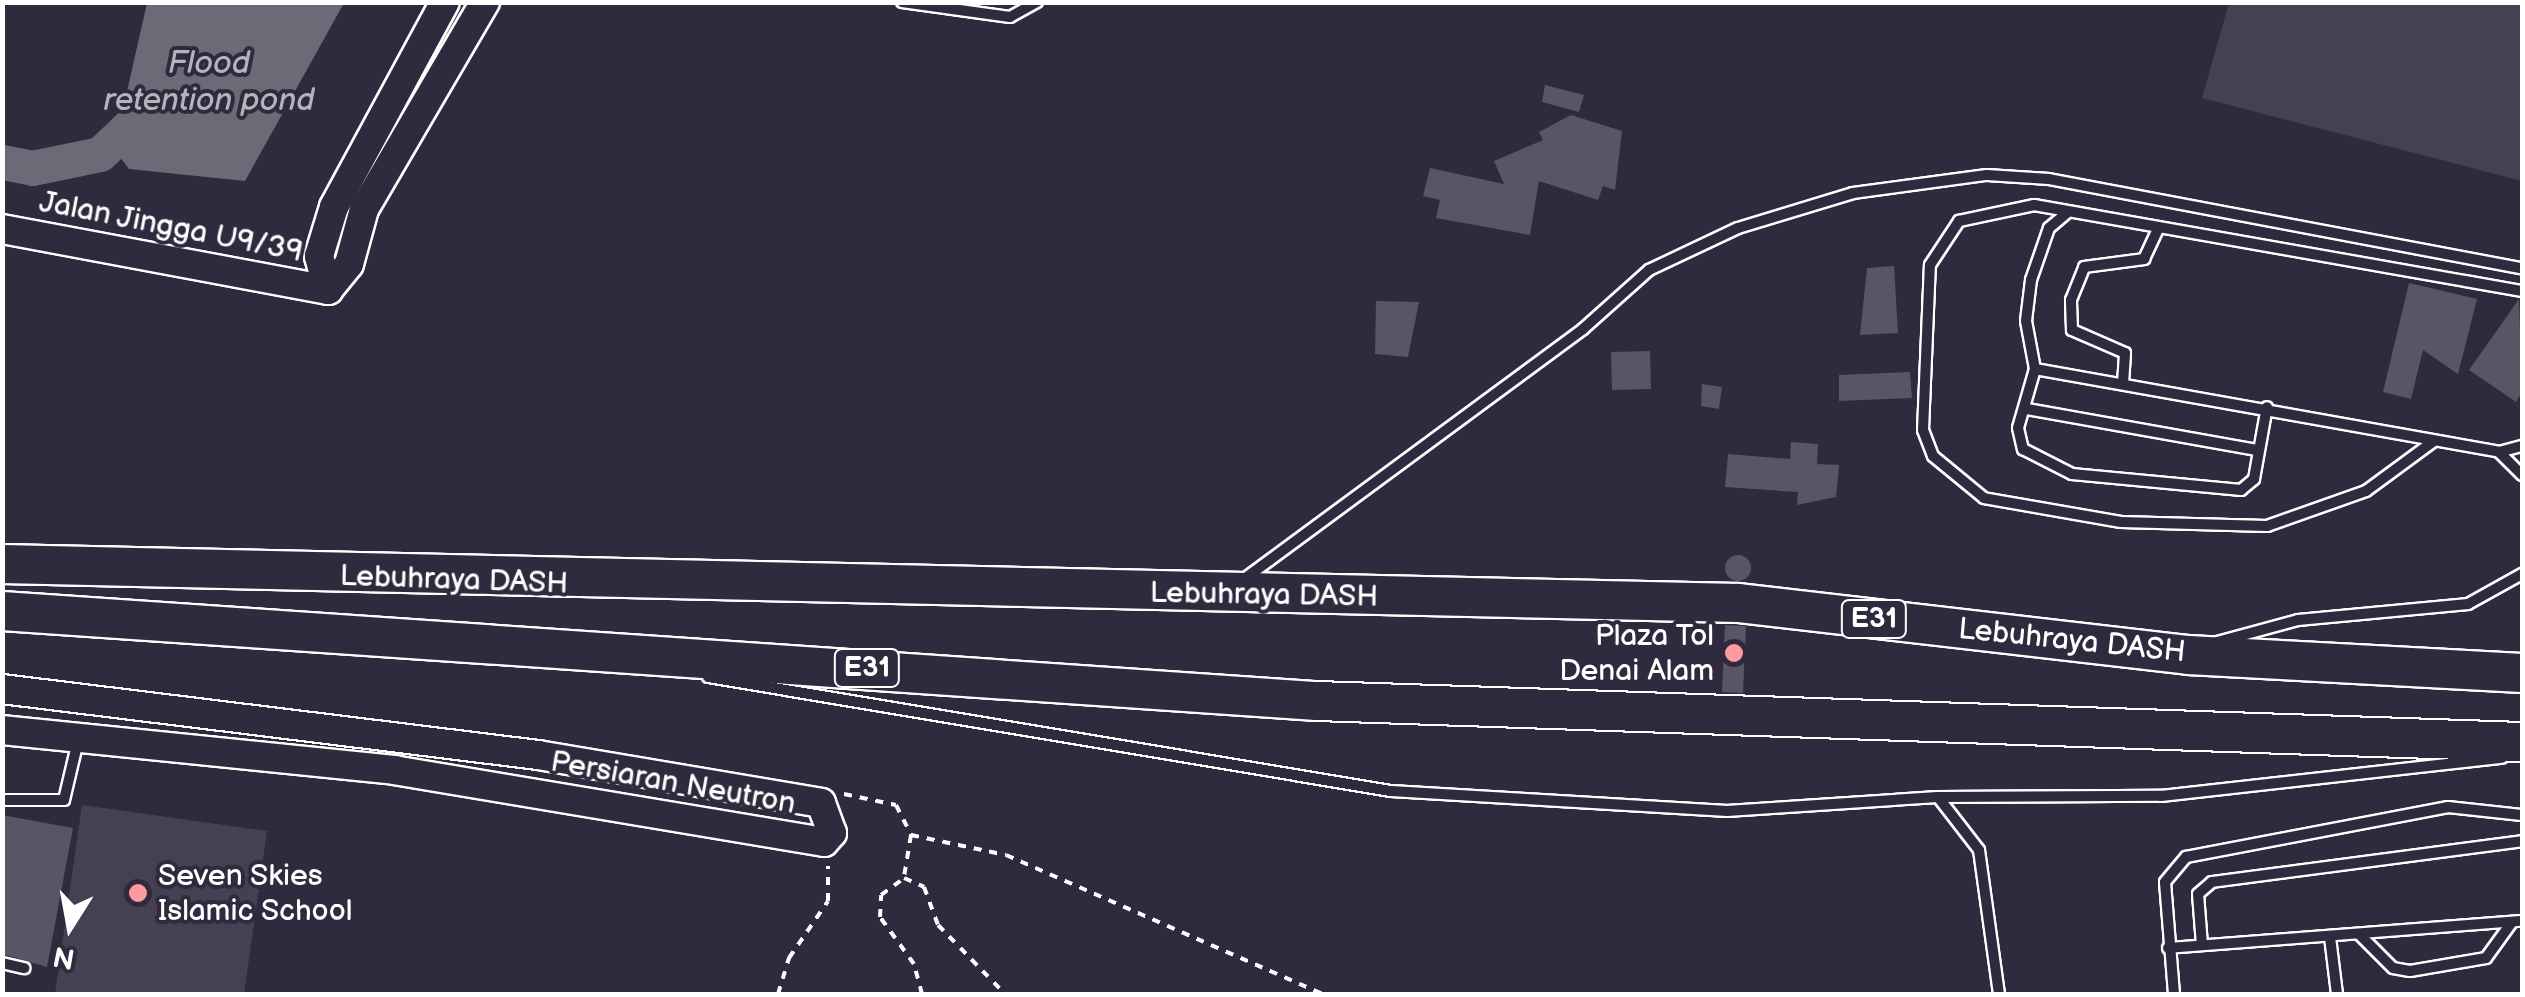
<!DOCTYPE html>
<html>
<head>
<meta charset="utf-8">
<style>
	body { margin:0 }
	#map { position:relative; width:2525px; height:997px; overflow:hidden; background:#2f2a3d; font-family:"Balsamiq Sans",sans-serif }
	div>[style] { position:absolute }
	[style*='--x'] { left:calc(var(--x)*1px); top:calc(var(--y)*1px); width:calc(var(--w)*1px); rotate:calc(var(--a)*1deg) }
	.green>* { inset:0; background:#464152 }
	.water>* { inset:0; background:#6d6a77 }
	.river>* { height:35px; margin:-17.5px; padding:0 17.5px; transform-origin:17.5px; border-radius:17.5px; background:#6d6a77 }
	.building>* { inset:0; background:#595564 }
	.round { border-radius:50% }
	.path>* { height:4px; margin-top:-2px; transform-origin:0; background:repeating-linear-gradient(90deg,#fff 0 8px,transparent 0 16px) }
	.roads { filter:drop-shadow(2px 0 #fff) drop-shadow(-2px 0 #fff) drop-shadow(0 2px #fff) drop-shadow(0 -2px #fff) }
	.lane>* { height:10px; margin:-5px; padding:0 5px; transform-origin:5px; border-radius:5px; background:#2f2a3d }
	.secondary>* { height:28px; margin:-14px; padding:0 14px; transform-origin:14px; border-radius:14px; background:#2f2a3d }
	.highway>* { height:38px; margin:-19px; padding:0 19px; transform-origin:19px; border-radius:19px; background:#2f2a3d }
	.dots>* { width:28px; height:28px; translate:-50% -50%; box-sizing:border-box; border:5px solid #2f2a3d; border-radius:50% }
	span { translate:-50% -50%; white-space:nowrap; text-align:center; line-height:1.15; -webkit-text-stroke:8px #2f2a3d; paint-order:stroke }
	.shield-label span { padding:2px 8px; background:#2f2a3d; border:2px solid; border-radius:8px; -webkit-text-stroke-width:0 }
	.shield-label { font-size:28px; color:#fff; font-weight:700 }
	.street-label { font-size:30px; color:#fff }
	.poi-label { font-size:30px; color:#fff }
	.right { translate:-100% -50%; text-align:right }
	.left { translate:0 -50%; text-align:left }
	.water-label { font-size:32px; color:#b6b4bb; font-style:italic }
	.frame { position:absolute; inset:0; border:5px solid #fff; pointer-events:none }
	.north { position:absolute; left:20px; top:877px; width:100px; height:100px; -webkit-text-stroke:8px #2f2a3d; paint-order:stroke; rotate:191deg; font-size:28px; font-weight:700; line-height:40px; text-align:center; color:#fff }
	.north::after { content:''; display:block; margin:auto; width:35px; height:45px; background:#fff; clip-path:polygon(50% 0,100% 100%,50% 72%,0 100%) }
</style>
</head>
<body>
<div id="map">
	<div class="green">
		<div style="clip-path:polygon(2229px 3px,2522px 3px,2522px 181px,2202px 98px)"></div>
		<div style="clip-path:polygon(82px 805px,267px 831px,244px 994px,55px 994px)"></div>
	</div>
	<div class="water">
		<div style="clip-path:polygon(147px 3px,344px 3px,245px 181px,129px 169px,114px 149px)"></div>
	</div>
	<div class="river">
		<div style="--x:2;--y:162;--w:31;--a:11"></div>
		<div style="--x:32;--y:168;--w:69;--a:-11.6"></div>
		<div style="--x:100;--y:154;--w:65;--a:-43.8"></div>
	</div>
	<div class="building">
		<div style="clip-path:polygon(1545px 85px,1584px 95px,1579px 112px,1542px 102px)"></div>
		<div style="clip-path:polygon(1571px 115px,1622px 131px,1615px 190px,1603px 186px,1598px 200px,1539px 181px,1530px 235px,1436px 218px,1440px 200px,1423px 196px,1430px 168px,1504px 184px,1494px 161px,1543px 140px,1539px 132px)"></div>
		<div style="clip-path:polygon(1894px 266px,1898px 333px,1860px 335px,1867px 268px)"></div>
		<div style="clip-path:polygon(2409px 283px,2477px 299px,2458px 374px,2423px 350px,2411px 399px,2383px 392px)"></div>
		<div style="clip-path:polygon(2519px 299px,2522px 392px,2516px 402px,2469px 370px)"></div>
		<div style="clip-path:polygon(1376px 301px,1419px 302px,1408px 357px,1375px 354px)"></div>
		<div style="clip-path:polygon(1650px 351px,1651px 389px,1612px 390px,1611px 352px)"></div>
		<div style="clip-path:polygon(1910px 372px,1912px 398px,1839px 401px,1839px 375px)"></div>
		<div style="clip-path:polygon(1702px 384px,1722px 387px,1719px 409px,1701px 406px)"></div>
		<div style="clip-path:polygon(1791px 442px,1818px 444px,1817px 464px,1839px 465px,1836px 497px,1797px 505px,1798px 492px,1725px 487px,1728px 454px,1790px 459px)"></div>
		<div class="round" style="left:1725px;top:555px;width:26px;height:26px"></div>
		<div style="clip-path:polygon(1725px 625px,1746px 626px,1743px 693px,1722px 692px)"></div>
		<div style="clip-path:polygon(2px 815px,73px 828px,47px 967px,2px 954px)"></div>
	</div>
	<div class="path">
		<div style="--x:844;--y:794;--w:53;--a:11.9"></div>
		<div style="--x:896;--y:805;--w:34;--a:63"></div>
		<div style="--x:911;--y:835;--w:43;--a:99.5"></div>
		<div style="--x:911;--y:835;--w:97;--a:11.9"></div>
		<div style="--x:1006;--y:855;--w:346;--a:23.7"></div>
		<div style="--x:778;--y:994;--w:38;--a:-73"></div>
		<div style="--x:789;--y:958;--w:69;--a:-55.6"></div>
		<div style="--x:828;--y:901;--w:35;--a:-90"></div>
		<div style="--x:922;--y:994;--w:31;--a:-105"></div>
		<div style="--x:914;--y:964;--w:58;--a:-125.9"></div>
		<div style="--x:880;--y:917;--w:22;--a:-87"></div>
		<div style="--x:881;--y:895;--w:29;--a:-36"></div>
		<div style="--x:904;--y:878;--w:22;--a:24"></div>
		<div style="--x:924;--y:887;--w:40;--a:69.8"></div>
		<div style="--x:938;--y:925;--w:96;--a:45.8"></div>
		<div style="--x:1020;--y:994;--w:19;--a:0"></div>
	</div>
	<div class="roads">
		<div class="lane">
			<div style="--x:902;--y:2;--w:109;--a:7.9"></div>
			<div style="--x:1010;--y:17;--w:31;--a:-29"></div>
			<div style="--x:2068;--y:212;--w:25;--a:140"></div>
			<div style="--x:2049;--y:228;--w:55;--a:109.1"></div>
			<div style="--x:2031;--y:280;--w:41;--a:97"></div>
			<div style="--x:2026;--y:321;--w:49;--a:79.4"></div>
			<div style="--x:2035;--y:369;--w:471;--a:10.1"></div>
			<div style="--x:2499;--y:452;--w:24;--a:-15"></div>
			<div style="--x:2035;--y:369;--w:61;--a:106.1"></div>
			<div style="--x:2018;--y:428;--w:22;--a:77"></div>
			<div style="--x:2023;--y:449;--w:55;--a:27"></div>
			<div style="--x:2072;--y:474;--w:170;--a:5.4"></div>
			<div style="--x:2241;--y:490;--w:17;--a:-40"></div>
			<div style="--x:2254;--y:479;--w:73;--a:-79.8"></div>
			<div style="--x:2123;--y:383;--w:30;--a:-86"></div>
			<div style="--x:2125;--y:353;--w:58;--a:-156.5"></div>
			<div style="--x:2072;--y:330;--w:30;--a:-92"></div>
			<div style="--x:2071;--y:300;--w:35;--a:-68"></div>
			<div style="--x:2084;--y:267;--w:61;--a:-7.6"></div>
			<div style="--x:2144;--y:259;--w:33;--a:-65"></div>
			<div style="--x:2027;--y:409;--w:235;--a:10.1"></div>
			<div style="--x:2434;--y:441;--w:84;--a:143.7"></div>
			<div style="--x:2366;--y:491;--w:105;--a:160.5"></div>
			<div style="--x:2267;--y:526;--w:146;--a:-178.4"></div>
			<div style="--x:2121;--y:522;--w:139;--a:-170.1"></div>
			<div style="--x:1984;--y:498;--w:66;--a:-140.5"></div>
			<div style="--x:1933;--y:456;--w:28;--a:-111"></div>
			<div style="--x:1923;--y:430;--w:165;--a:-87.6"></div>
			<div style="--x:1930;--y:265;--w:53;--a:-56.6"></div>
			<div style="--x:1959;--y:221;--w:77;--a:-12"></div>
			<div style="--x:2034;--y:205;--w:496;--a:10"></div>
			<div style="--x:2499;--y:452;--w:33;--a:45"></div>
			<div style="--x:1240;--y:582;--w:426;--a:-36.4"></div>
			<div style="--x:1583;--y:329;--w:89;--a:-41.8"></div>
			<div style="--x:1649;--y:270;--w:98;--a:-25.3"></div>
			<div style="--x:1738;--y:228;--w:120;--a:-16.9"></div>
			<div style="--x:1853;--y:193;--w:135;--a:-7.7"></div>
			<div style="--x:1987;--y:175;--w:62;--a:3.7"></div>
			<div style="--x:2049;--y:179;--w:481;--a:10.7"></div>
			<div style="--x:2217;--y:642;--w:84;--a:-15.2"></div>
			<div style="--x:2298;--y:620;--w:171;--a:-5.4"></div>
			<div style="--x:2468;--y:604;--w:62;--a:-29.1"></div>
			<div style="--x:708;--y:677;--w:692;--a:9.48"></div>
			<div style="--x:1391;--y:791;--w:337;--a:3.4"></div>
			<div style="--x:1727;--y:811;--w:211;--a:-3.8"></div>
			<div style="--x:1938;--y:797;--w:67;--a:52.3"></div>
			<div style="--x:1979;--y:850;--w:145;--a:82.1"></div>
			<div style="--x:1938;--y:797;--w:223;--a:-0.3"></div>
			<div style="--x:2161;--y:796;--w:343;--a:-6.4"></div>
			<div style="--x:2;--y:800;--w:62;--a:0"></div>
			<div style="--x:64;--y:800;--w:61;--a:-76.7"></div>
			<div style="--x:2359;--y:934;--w:48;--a:45"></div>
			<div style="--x:2393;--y:968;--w:17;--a:10"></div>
			<div style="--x:2410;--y:971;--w:77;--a:-9.7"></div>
			<div style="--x:2486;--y:958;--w:44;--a:-54.2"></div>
			<div style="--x:2330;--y:937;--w:57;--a:83"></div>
			<div style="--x:2202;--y:945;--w:51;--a:-94.5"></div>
			<div style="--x:2198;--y:894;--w:18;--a:-41"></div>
			<div style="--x:2212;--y:882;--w:313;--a:-7.5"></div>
			<div style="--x:2168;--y:948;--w:355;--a:-4.4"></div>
			<div style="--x:2;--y:963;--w:23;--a:13"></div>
			<div style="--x:2174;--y:994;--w:112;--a:-94.6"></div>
			<div style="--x:2165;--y:882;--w:33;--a:-50"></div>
			<div style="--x:2186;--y:857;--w:267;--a:-10.8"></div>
			<div style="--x:2448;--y:807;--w:74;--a:6.2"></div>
		</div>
		<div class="secondary">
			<div style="--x:2;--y:229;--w:332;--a:10.6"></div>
			<div style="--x:328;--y:290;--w:33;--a:-51"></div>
			<div style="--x:349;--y:264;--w:57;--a:-74.7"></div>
			<div style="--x:364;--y:209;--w:240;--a:-59.7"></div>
			<div style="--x:328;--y:290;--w:35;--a:-105"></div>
			<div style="--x:319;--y:256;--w:51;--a:-73"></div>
			<div style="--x:334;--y:207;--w:233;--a:-61.6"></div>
			<div style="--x:2;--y:689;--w:540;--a:7.02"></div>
			<div style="--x:538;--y:755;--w:287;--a:9.6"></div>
			<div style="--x:821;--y:803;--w:32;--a:70"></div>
			<div style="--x:832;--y:833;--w:12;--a:132"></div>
			<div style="--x:824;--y:842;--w:435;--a:-170.5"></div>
			<div style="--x:395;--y:770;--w:395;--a:-174.2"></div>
		</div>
		<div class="highway">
			<div style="--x:2;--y:564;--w:1737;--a:1.29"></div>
			<div style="--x:1739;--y:603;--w:453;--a:6.6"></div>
			<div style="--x:2189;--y:655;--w:333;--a:3.1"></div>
			<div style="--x:2;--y:611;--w:1318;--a:3.92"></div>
			<div style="--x:1317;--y:701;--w:1206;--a:1.95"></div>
		</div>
	</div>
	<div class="dots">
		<div style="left:1734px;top:653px;background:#ff9aa2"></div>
		<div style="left:138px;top:893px;background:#ff9aa2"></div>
	</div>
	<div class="shield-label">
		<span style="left:1874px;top:619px">E31</span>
		<span style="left:867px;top:668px">E31</span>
	</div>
	<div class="street-label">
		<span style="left:171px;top:227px;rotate:11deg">Jalan Jingga U9/39</span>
		<span style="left:454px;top:580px;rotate:2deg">Lebuhraya DASH</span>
		<span style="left:1264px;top:595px;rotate:1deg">Lebuhraya DASH</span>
		<span style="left:2072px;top:641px;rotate:6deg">Lebuhraya DASH</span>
		<span style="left:673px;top:783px;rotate:10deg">Persiaran Neutron</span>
	</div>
	<div class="poi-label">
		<span class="right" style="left:1714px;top:653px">Plaza Tol<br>Denai Alam</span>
		<span class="left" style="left:158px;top:893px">Seven Skies<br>Islamic School</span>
	</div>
	<div class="water-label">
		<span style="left:209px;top:83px">Flood<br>retention pond</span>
	</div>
	<div class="frame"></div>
	<div class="north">N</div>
</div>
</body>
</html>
